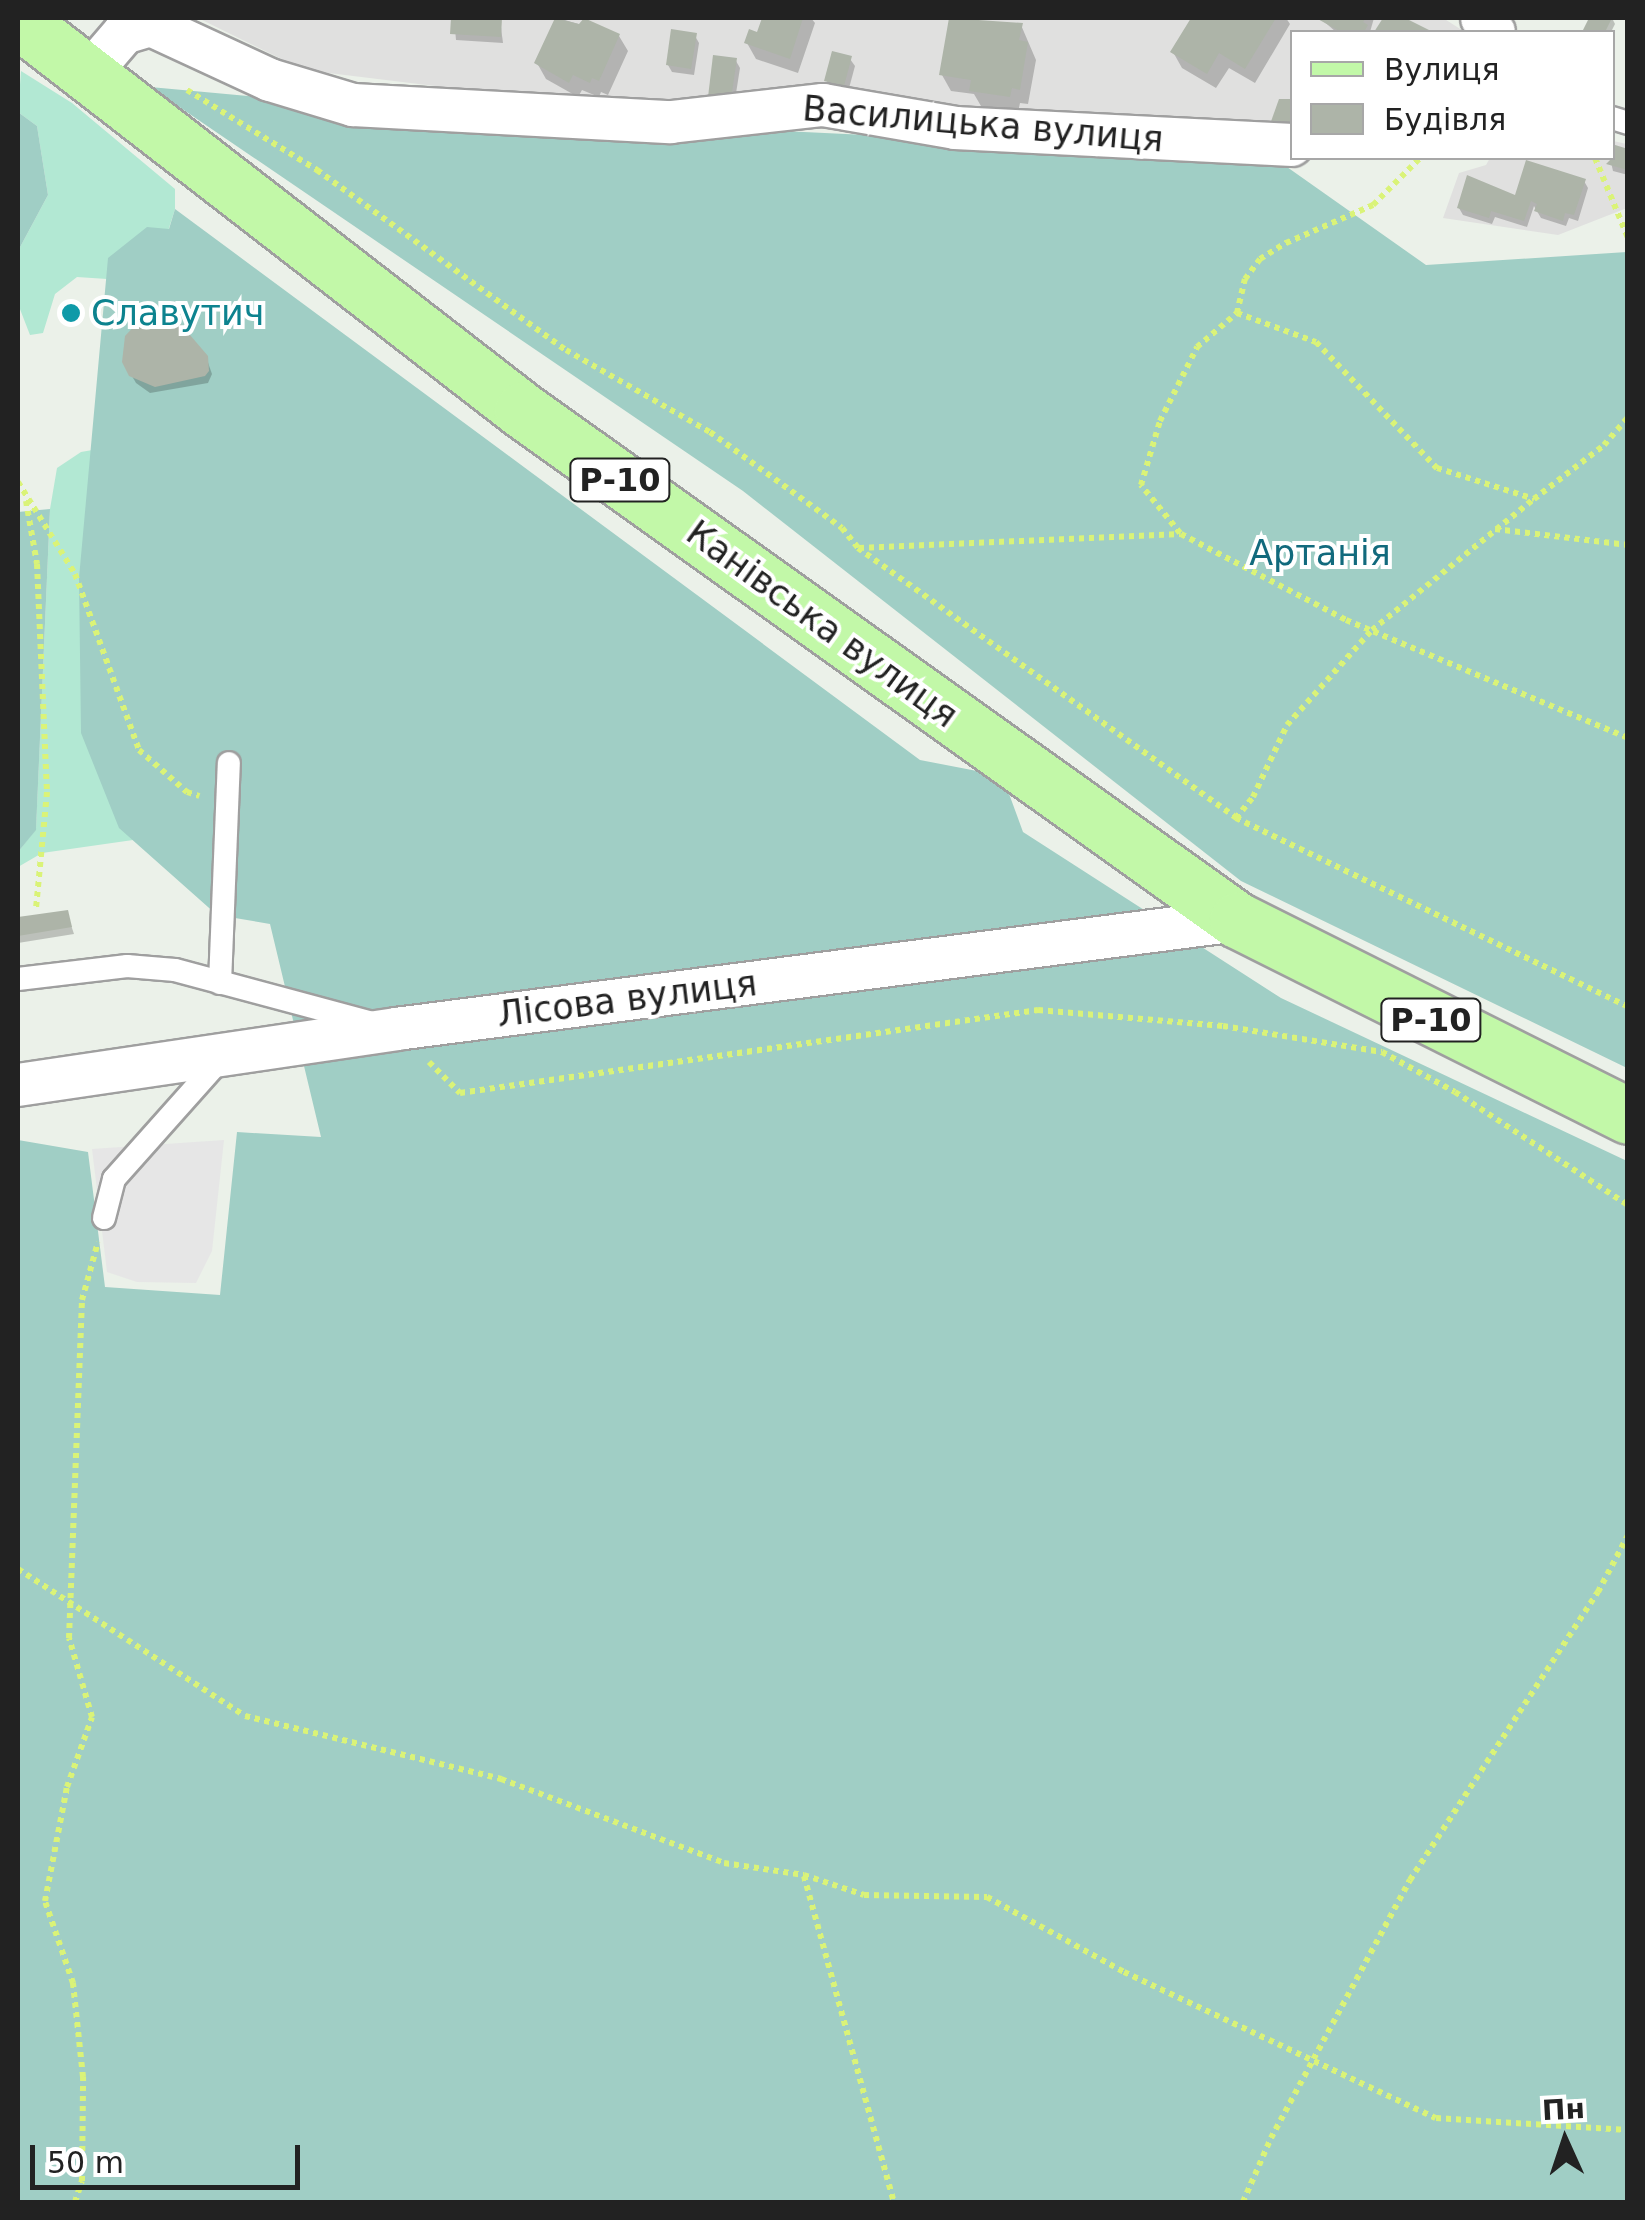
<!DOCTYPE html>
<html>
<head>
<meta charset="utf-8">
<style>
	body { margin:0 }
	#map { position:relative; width:1645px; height:2220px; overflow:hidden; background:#ebf1e9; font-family:"DejaVu Sans",sans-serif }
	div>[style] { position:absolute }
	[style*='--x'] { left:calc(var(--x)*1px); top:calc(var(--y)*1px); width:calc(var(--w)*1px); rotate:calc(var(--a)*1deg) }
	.residential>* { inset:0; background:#e0e0df }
	.grass>* { inset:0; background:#b2e8d3 }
	.forest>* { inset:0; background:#a0cec5 }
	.parking>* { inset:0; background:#e6e6e6 }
	.shadow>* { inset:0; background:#0003 }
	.building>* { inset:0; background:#adb4a8 }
	.path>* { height:6px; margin-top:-3px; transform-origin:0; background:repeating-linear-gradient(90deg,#daf378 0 5px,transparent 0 10px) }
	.roads { filter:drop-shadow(2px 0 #9f9f9f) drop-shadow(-2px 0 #9f9f9f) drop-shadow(0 2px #9f9f9f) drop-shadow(0 -2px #9f9f9f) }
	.lane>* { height:22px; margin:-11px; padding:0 11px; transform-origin:11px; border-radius:11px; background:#fff }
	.street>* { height:42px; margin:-21px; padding:0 21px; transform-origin:21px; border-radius:21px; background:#fff }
	.primary>* { height:55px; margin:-27.5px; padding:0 27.5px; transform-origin:27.5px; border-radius:27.5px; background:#c2f8a8 }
	.dots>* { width:28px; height:28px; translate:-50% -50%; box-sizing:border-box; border:5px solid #fff; border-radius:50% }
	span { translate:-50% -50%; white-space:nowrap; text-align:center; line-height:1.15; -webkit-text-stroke:8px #fff; paint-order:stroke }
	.shield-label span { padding:2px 8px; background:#fff; border:2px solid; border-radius:8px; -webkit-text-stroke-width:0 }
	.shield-label { font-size:32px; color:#222; font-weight:700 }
	.street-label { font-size:35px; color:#222 }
	.culture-label { font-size:35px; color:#0d838f }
	.left { translate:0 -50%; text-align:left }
	.park-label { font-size:35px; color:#126a7d }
	.frame { position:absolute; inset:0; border:20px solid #222; pointer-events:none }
	.legend { position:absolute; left:1290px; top:30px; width:325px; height:130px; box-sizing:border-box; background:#fff; border:2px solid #a7a7a7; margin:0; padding:12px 18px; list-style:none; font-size:30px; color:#222 }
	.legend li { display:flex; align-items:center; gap:20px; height:50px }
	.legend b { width:50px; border:2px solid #a7a7a7 }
	.north { position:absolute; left:1515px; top:2090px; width:100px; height:100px; -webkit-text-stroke:8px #fff; paint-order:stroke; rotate:357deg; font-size:28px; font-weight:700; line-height:40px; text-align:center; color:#222 }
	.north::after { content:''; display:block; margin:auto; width:35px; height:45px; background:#222; clip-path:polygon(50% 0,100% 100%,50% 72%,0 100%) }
	.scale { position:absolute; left:30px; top:2145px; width:270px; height:45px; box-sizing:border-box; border:5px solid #222; border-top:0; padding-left:12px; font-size:30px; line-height:35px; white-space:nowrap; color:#222; -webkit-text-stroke:8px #fff; paint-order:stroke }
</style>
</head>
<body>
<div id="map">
	<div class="residential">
		<div style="clip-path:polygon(198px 18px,1443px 18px,1465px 32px,1292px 32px,1292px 137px,816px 106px,476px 91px,304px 70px)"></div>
		<div style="clip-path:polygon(1613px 141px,1627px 144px,1627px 208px,1558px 235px,1443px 218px,1459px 173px,1486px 165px,1490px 158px,1612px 158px)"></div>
	</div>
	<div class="grass">
		<div style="clip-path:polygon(21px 71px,72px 103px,175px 189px,175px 209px,152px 282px,77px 277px,55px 294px,43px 333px,30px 335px,18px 304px,18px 251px,48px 195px,37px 126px,18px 112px)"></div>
		<div style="clip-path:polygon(127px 444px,203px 830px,42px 853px,18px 867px,18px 852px,36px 829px,50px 509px,57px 468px,81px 452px)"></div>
	</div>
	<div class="forest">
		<div style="clip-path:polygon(150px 87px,454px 115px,1074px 145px,1243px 136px,1426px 265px,1627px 252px,1627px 1068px,1241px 881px,743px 491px)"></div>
		<div style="clip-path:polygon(18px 112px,37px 126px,48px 195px,18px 251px)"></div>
		<div style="clip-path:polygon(175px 209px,920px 760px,977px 771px,1008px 791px,1023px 832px,1281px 998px,1627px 1161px,1627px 2202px,18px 2202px,18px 1140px,88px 1152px,105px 1287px,220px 1295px,237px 1132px,321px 1137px,270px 924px,217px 915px,119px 828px,81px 733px,79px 578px,108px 258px,147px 227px,169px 229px)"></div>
		<div style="clip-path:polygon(50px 509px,36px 830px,18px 852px,18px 512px)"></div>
	</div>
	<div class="parking">
		<div style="clip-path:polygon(224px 1140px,212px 1251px,196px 1283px,137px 1282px,107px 1272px,92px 1149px)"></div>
	</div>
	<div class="shadow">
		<div style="clip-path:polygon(454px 18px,500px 20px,503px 43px,456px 40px)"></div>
		<div style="clip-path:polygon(558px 18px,619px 36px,628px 51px,608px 95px,601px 92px,599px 97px,582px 90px,578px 97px,546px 79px,537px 63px)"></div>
		<div style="clip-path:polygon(765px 18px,811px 18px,815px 23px,798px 73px,756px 59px,747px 43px,759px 35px)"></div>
		<div style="clip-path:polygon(952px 18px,1021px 25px,1036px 60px,1028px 104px,1020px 103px,1018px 112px,981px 106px,974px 94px,951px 91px,942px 75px)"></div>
		<div style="clip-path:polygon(1194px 18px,1286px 18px,1290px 24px,1255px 83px,1229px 68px,1216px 88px,1182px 68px,1173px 52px)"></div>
		<div style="clip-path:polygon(1320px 18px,1374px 18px,1370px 32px,1336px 32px)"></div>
		<div style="clip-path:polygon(1591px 18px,1612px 18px,1615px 24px,1611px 32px,1585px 32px)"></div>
		<div style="clip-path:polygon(695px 36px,699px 43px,694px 75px,672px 72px,668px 65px)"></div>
		<div style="clip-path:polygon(850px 59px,855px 66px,848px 92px,831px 88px,827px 81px)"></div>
		<div style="clip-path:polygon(736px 61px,740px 68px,734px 106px,714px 104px)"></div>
		<div style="clip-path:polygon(1628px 152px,1628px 175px,1613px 171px,1610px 158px)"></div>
		<div style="clip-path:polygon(1584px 181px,1588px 188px,1578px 221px,1569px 218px,1566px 226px,1541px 218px,1534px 206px,1527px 227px,1495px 217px,1492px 224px,1463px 215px,1459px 208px)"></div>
		<div style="clip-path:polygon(206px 357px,212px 374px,208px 383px,150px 393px,136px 383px,124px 362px)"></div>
		<div style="clip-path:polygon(67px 913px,74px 934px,18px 943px,18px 920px)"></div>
	</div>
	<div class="building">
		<div style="clip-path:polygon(451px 18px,502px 18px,501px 37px,450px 34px)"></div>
		<div style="clip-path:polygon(555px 18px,579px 24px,584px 18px,620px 34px,599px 81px,592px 78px,590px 83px,573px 75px,569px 83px,534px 63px)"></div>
		<div style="clip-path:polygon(762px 18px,803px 18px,790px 59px,744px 43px,749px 29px,757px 32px)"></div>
		<div style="clip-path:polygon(949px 18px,1023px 23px,1019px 40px,1028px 42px,1020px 90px,1012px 88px,1010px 97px,969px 91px,971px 80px,939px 75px)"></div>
		<div style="clip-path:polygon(1191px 18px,1276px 18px,1245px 69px,1219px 53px,1207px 74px,1170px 52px)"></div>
		<div style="clip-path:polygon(1316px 18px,1366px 18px,1363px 22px,1368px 25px,1364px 32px,1341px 32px)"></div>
		<div style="clip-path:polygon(1383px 18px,1405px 18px,1433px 32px,1374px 32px)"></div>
		<div style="clip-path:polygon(1589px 18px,1612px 18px,1605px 32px,1582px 32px)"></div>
		<div style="clip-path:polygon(671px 29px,697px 33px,691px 69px,666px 65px)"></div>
		<div style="clip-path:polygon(832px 51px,852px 56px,844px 86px,824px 81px)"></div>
		<div style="clip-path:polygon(713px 55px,737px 58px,731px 99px,708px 97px)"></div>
		<div style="clip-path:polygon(1279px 99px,1292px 99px,1292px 127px,1269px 127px)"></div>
		<div style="clip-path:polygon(1612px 144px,1628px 149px,1628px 170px,1606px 164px,1612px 158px)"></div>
		<div style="clip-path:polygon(1526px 160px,1586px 179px,1574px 215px,1565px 213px,1563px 221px,1534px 211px,1537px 204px,1531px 201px,1524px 221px,1491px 211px,1489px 218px,1457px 208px,1467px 175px,1515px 195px)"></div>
		<div style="clip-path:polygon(159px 315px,178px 321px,208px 356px,209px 371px,205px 376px,155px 387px,129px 376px,122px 362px,125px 336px,140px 320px)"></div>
		<div style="clip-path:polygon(68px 910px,72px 927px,18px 936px,18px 917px)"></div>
	</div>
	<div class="path">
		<div style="--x:187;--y:90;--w:153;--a:31.6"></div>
		<div style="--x:317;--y:170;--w:307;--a:35.9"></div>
		<div style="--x:566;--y:350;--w:166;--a:29.7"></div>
		<div style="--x:710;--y:432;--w:163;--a:36"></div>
		<div style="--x:842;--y:528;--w:26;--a:51"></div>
		<div style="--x:858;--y:548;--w:465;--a:35.5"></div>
		<div style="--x:1236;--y:818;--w:435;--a:25.7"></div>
		<div style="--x:1595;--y:158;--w:87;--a:67.6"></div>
		<div style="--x:1237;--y:313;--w:84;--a:20.2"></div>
		<div style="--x:1316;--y:342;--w:175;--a:46.2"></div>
		<div style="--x:1437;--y:468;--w:102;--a:17.7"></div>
		<div style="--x:1534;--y:499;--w:88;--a:-37.6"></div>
		<div style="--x:1604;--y:445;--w:37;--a:-49"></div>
		<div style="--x:18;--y:482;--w:108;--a:58.2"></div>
		<div style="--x:75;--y:574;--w:187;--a:70"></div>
		<div style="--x:139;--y:750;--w:64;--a:41.2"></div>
		<div style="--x:187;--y:792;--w:13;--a:18"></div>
		<div style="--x:26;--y:501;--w:64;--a:80.1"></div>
		<div style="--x:37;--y:564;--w:228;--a:87.5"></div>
		<div style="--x:47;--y:792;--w:117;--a:95.4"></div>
		<div style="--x:1495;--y:529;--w:134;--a:6.9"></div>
		<div style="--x:1180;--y:533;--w:62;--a:-129.1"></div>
		<div style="--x:1141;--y:485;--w:67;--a:-73.5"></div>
		<div style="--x:1160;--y:421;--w:83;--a:-63.4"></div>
		<div style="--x:1197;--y:347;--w:52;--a:-40.4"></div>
		<div style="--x:1237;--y:313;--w:35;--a:-77"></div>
		<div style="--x:1245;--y:279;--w:25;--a:-53"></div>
		<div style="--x:1260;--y:259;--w:31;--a:-32"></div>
		<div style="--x:1286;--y:243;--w:95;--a:-23.6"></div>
		<div style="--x:1373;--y:205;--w:66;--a:-45"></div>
		<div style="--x:859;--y:548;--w:322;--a:-2.5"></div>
		<div style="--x:1181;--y:534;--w:186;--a:27.5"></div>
		<div style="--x:1346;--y:620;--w:306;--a:22.7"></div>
		<div style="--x:1236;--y:818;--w:27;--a:-51"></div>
		<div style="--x:1253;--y:797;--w:80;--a:-64.7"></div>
		<div style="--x:1287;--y:725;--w:127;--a:-48.2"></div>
		<div style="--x:1372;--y:630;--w:208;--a:-39"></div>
		<div style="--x:429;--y:1062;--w:44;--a:45"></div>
		<div style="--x:460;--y:1093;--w:584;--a:-8.17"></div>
		<div style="--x:1038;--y:1010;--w:186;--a:4.9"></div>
		<div style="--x:1223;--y:1026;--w:161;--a:9.3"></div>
		<div style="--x:1382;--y:1052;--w:83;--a:28.7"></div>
		<div style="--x:1455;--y:1092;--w:207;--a:33.2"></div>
		<div style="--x:18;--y:1569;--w:270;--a:32.9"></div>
		<div style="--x:245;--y:1716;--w:264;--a:13.8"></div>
		<div style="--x:501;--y:1779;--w:238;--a:20.6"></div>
		<div style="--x:724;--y:1863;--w:81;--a:8.5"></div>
		<div style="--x:804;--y:1875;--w:63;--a:18.4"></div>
		<div style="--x:864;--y:1895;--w:123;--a:0.9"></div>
		<div style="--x:987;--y:1897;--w:156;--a:28.7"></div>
		<div style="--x:1124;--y:1972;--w:344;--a:25.1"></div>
		<div style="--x:1436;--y:2118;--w:192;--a:3.6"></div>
		<div style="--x:804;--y:1876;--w:338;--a:74.6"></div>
		<div style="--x:75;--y:2202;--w:22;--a:-72"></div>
		<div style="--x:82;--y:2181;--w:104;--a:-89.4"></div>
		<div style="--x:83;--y:2077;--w:95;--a:-96.1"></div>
		<div style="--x:73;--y:1983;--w:87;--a:-108.9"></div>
		<div style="--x:45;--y:1901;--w:116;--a:-79.1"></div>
		<div style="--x:67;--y:1787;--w:74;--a:-70.3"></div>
		<div style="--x:92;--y:1717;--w:82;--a:-106.2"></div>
		<div style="--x:69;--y:1638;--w:338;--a:-87.8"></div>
		<div style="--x:82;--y:1300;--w:60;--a:-74.6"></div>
		<div style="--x:1243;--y:2202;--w:70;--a:-66.4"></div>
		<div style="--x:1271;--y:2138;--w:293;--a:-61.7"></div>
		<div style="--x:1410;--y:1880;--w:344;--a:-56.9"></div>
		<div style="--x:1598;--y:1592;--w:64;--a:-62.2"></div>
	</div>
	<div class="roads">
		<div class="lane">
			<div style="--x:1612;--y:118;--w:17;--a:17"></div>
			<div style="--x:18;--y:979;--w:110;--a:-6.8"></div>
			<div style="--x:127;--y:966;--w:48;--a:4.8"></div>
			<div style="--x:175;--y:970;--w:201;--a:15"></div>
			<div style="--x:220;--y:983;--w:220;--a:-87.7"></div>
			<div style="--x:104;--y:1218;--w:40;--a:-75.6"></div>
			<div style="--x:114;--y:1179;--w:161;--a:-48.3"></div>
		</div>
		<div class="street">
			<div style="--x:1482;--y:18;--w:18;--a:49"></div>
			<div style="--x:88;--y:75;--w:55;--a:-49.4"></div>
			<div style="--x:124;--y:33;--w:28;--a:-17"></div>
			<div style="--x:151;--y:25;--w:131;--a:24.8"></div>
			<div style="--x:270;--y:80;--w:87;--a:16.8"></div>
			<div style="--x:353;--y:105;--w:318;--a:3.1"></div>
			<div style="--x:671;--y:122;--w:153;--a:-6.4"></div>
			<div style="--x:823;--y:105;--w:135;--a:9.8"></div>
			<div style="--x:956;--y:128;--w:336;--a:2.9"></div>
			<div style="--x:18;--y:1085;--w:382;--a:-8.4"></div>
			<div style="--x:396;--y:1029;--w:848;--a:-7.38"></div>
		</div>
		<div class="primary">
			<div style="--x:18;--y:20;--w:637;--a:37.73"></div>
			<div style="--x:522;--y:410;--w:878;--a:35.5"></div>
			<div style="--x:1237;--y:920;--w:437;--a:26.6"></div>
		</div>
	</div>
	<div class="dots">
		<div style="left:71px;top:313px;background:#0f9aa8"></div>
	</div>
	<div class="shield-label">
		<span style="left:620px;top:480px">Р-10</span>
		<span style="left:1431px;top:1020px">Р-10</span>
	</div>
	<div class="street-label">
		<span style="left:983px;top:124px;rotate:5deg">Василицька вулиця</span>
		<span style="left:822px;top:624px;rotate:36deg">Канівська вулиця</span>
		<span style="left:627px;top:999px;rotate:-7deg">Лісова вулиця</span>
	</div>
	<div class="culture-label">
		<span class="left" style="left:91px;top:313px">Славутич</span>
	</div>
	<div class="park-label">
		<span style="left:1320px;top:553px">Артанія</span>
	</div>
	<div class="frame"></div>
	<ul class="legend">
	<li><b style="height:12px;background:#c2f8a8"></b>Вулиця</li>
	<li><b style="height:28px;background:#adb4a8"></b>Будівля</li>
	</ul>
	<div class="north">Пн</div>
	<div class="scale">50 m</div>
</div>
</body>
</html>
